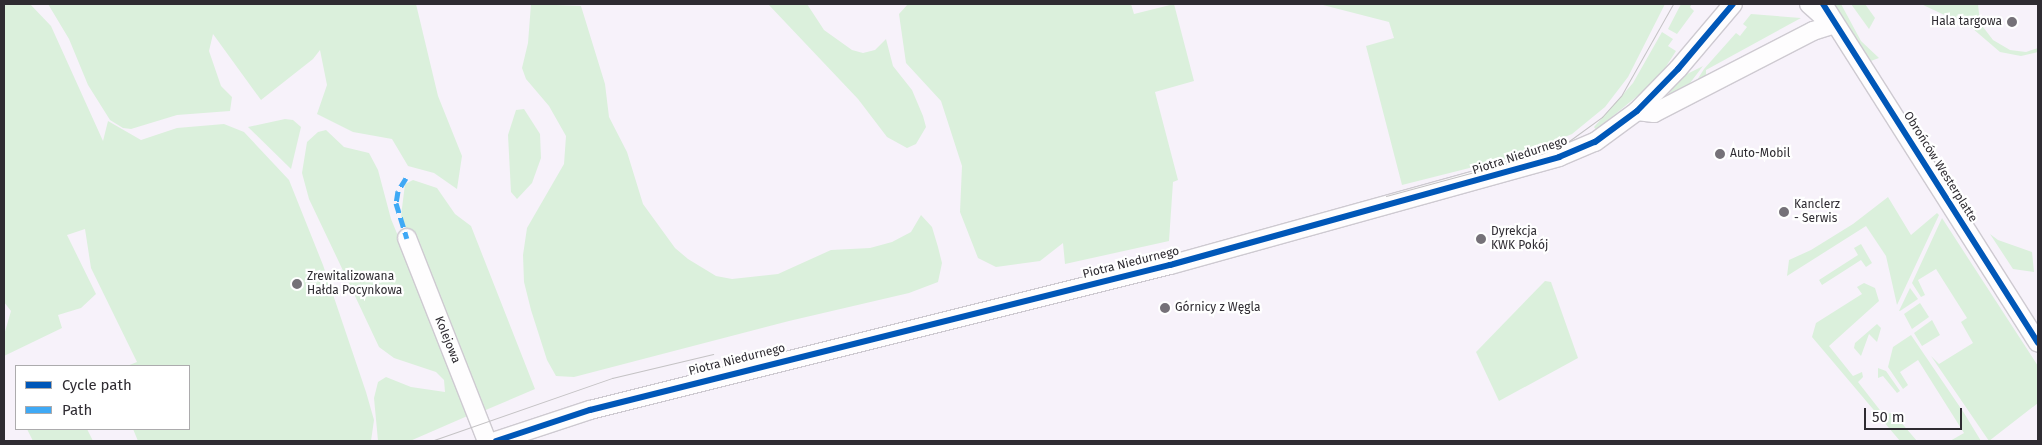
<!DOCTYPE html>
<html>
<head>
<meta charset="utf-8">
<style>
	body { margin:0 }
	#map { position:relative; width:2042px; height:445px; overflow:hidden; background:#f7f2fa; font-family:"Fira Sans",sans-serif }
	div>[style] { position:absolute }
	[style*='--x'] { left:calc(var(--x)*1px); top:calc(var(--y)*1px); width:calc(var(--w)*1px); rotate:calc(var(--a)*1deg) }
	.green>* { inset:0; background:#dbf0dc }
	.roads { filter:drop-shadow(1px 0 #cecad1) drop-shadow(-1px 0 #cecad1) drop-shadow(0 1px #cecad1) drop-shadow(0 -1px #cecad1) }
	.minor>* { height:18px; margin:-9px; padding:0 9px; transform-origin:9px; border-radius:9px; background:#fefdfe }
	.tram>* { height:1px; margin:-0.5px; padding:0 0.5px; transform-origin:0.5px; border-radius:0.5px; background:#c4c2c4 }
	.quiet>* { height:5px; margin-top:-2.5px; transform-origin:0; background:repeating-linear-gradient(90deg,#3fa9f5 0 10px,transparent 0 15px) }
	.cycleway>* { height:6px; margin:-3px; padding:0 3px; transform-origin:3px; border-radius:3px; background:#0057b8 }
	.dots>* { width:14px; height:14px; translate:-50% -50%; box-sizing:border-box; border:2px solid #fff; border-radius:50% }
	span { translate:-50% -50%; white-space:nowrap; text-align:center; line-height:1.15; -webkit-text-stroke:4.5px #fff; paint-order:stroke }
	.poi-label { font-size:12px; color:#2f2c32 }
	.right { translate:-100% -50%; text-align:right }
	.left { translate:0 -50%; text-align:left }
	.street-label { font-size:12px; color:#2f2c32 }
	.frame { position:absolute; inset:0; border:5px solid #2f2c32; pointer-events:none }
	.legend { position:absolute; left:15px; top:365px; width:175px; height:65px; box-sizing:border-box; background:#fff; border:1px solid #acabad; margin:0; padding:6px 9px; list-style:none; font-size:15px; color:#2f2c32 }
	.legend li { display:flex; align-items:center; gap:10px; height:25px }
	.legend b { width:25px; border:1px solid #acabad }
	.scale { position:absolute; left:1864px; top:408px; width:98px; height:22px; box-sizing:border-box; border:2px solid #2f2c32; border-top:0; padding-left:6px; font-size:15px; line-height:18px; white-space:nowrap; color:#2f2c32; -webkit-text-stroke:4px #fff; paint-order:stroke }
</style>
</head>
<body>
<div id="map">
	<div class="green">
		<div style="clip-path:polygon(4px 4px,30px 4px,51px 26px,103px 141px,108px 121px,141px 140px,177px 128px,224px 124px,244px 132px,289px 180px,323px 265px,366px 392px,374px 420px,371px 441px,138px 441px,133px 429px,189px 429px,189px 366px,127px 366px,137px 362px,91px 268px,85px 229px,67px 235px,96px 294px,81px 308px,58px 315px,62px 328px,4px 356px,4px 335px,11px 311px,4px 302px)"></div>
		<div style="clip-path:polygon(48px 4px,416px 4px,438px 96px,462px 156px,457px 189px,434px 173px,408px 166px,392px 139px,353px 132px,317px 114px,327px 85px,320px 50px,313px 59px,261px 100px,213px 34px,209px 51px,221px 86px,232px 97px,230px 111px,177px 115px,131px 129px,123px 128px,110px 120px,88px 85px,69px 39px)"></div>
		<div style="clip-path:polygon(531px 4px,581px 6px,605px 84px,609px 117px,627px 152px,643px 204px,675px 248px,688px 259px,716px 276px,732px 279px,778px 274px,831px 250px,870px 248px,892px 242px,911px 232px,921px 215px,932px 227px,938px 247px,942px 263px,938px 282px,909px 293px,789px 321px,574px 377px,556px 376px,547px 360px,531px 310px,524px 282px,523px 255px,527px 228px,564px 164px,566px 136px,549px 106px,526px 79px,522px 68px,528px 43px)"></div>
		<div style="clip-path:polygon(768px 4px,807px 4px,824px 30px,852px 50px,863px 53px,875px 50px,886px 39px,893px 66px,912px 90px,923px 116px,926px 127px,916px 144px,907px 148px,887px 137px,858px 99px)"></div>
		<div style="clip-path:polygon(908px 4px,1131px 4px,1134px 14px,1174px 4px,1194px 81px,1155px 92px,1178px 180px,1173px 182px,1169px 241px,1065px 264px,1063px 243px,1040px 261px,996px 267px,978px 258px,960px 212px,962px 166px,941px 101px,906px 63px,899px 14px)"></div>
		<div style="clip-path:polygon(1319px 4px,1665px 4px,1628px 77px,1605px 107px,1572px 134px,1521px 155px,1402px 185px,1366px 46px,1394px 38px,1389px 22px)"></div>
		<div style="clip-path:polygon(1681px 4px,1692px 4px,1690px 7px,1694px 11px,1677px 34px,1668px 29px)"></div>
		<div style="clip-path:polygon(1830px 4px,1841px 4px,1861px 41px,1879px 58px,1868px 62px)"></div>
		<div style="clip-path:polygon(1851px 4px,1865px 4px,1875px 18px,1869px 29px)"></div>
		<div style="clip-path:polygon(1921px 4px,1978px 4px,1980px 23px,1993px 40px,2010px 50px,2026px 52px,2038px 48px,2038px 52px,2021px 56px,2000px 52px,1972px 28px)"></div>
		<div style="clip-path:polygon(1751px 14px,1801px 18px,1706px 70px,1706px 80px,1692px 88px,1704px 69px,1736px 33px,1740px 36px,1747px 27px,1743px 24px)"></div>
		<div style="clip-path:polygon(1662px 32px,1673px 39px,1668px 46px,1676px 51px,1658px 79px,1596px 130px,1594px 127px,1633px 83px)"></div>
		<div style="clip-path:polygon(1703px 66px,1690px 83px,1679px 89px,1680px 94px,1662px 102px,1683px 76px)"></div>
		<div style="clip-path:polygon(524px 109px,540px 134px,541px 158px,532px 183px,517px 199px,511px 192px,508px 135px,516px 110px)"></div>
		<div style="clip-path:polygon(285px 119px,293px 120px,301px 127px,291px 169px,248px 127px)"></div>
		<div style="clip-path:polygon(326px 130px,344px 147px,369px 153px,378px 170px,391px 219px,472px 414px,410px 441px,378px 441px,374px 398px,378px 382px,386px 377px,411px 387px,445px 392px,444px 380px,436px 372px,394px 358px,379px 347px,338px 260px,309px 199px,302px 173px,307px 142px,318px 132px)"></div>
		<div style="clip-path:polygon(413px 180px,437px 188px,455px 214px,471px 226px,535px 389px,481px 412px,401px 216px,405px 184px)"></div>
		<div style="clip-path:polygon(1888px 197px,1911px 235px,1937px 213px,1939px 215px,1897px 305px,1886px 256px,1866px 226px,1787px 276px,1789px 260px,1811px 250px,1853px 224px)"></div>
		<div style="clip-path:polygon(1942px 218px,2038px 366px,2038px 403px,1989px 441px,1931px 356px,1939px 364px,1973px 343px,1961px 322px,1967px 318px,1936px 269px,1918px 280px,1925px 295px,1921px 297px,1912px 283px)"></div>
		<div style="clip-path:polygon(1990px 234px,1998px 240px,2032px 252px,2034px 272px,2013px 269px)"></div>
		<div style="clip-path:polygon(1861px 244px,1872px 263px,1866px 267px,1861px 260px,1822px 285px,1819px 280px,1858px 255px,1854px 248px)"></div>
		<div style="clip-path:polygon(1545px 281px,1551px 282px,1578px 358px,1499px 401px,1476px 352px)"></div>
		<div style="clip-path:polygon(1864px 283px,1875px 288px,1879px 301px,1829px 346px,1853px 376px,1862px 372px,1863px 377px,1858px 382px,1883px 414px,1893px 413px,1917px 441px,1900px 441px,1812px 337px,1816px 323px,1862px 294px,1857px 287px)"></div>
		<div style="clip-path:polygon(1910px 288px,1918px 299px,1900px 311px,1899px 311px)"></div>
		<div style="clip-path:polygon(1920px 303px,1929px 317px,1912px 329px,1904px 314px)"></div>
		<div style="clip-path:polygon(1932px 320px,1940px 335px,1922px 346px,1914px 333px)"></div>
		<div style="clip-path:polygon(1877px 324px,1881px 328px,1877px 342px,1869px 334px,1861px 356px,1854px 348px,1855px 343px)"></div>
		<div style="clip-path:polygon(1911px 335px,1964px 413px,1981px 441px,1950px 441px,1964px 433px,1918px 360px,1900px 372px,1908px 385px,1903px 389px,1888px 367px,1893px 347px)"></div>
		<div style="clip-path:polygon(1878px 368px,1886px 371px,1900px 391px,1897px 393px,1883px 376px,1878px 378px)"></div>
		<div style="clip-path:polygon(27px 429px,87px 429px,93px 441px,33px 441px)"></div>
	</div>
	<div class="roads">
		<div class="minor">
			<div style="--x:1809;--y:4;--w:27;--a:42"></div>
			<div style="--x:1823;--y:4;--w:401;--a:57.6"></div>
			<div style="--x:1637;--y:111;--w:17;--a:7"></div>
			<div style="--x:1654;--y:113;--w:179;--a:-27.3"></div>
			<div style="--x:1813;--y:31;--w:20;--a:-18"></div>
			<div style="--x:407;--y:238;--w:218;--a:68.5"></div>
			<div style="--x:496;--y:441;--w:99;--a:-18.3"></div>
			<div style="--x:590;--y:410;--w:598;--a:-14.04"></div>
			<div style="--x:1170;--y:265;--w:404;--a:-15.5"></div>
			<div style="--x:1559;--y:157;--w:39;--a:-23"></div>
			<div style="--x:1595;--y:142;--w:52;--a:-36.4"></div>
			<div style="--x:1637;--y:111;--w:59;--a:-45.7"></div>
			<div style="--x:1678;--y:69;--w:85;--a:-49.8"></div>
		</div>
	</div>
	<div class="tram">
		<div style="--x:1386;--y:196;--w:161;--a:-15.2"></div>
		<div style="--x:1541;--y:154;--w:31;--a:-25"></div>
		<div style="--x:1569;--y:141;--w:41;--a:-36"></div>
		<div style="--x:1602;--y:117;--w:28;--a:-48"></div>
		<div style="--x:1621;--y:96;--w:106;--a:-60.5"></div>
		<div style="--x:431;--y:441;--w:192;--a:-19.2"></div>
		<div style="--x:612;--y:378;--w:104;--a:-13.4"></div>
	</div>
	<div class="quiet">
		<div style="--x:406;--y:178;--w:15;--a:122"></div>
		<div style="--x:398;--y:191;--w:12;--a:99"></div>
		<div style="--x:396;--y:203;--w:37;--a:73"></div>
	</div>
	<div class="cycleway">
		<div style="--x:1823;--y:4;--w:401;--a:57.6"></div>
		<div style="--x:496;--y:441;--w:99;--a:-18.3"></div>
		<div style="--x:590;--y:410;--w:598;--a:-14.04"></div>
		<div style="--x:1170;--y:265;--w:404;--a:-15.5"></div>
		<div style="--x:1559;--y:157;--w:39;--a:-23"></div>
		<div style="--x:1595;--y:142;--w:52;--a:-36.4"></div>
		<div style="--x:1637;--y:111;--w:59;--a:-45.7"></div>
		<div style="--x:1678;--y:69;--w:85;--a:-49.8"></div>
	</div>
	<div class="dots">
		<div style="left:2012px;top:22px;background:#757178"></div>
		<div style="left:1720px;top:154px;background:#757178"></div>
		<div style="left:1784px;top:212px;background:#757178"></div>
		<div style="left:1481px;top:239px;background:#757178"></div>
		<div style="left:297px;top:284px;background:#757178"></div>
		<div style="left:1165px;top:308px;background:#757178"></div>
	</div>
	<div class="poi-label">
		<span class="right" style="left:2002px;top:22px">Hala targowa</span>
		<span class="left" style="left:1730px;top:154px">Auto-Mobil</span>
		<span class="left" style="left:1794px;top:212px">Kanclerz<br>- Serwis</span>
		<span class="left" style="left:1491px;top:239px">Dyrekcja<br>KWK Pokój</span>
		<span class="left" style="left:307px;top:284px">Zrewitalizowana<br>Hałda Pocynkowa</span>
		<span class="left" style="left:1175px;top:308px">Górnicy z Węgla</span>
	</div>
	<div class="street-label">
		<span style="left:1520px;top:156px;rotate:-18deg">Piotra Niedurnego</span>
		<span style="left:1940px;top:167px;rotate:58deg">Obrońców Westerplatte</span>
		<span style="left:1131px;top:263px;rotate:-14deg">Piotra Niedurnego</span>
		<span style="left:447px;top:340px;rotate:68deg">Kolejowa</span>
		<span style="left:737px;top:360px;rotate:-14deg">Piotra Niedurnego</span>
	</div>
	<div class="frame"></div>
	<ul class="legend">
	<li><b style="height:6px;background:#0057b8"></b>Cycle path</li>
	<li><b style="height:6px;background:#3fa9f5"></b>Path</li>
	</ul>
	<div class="scale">50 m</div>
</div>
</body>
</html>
